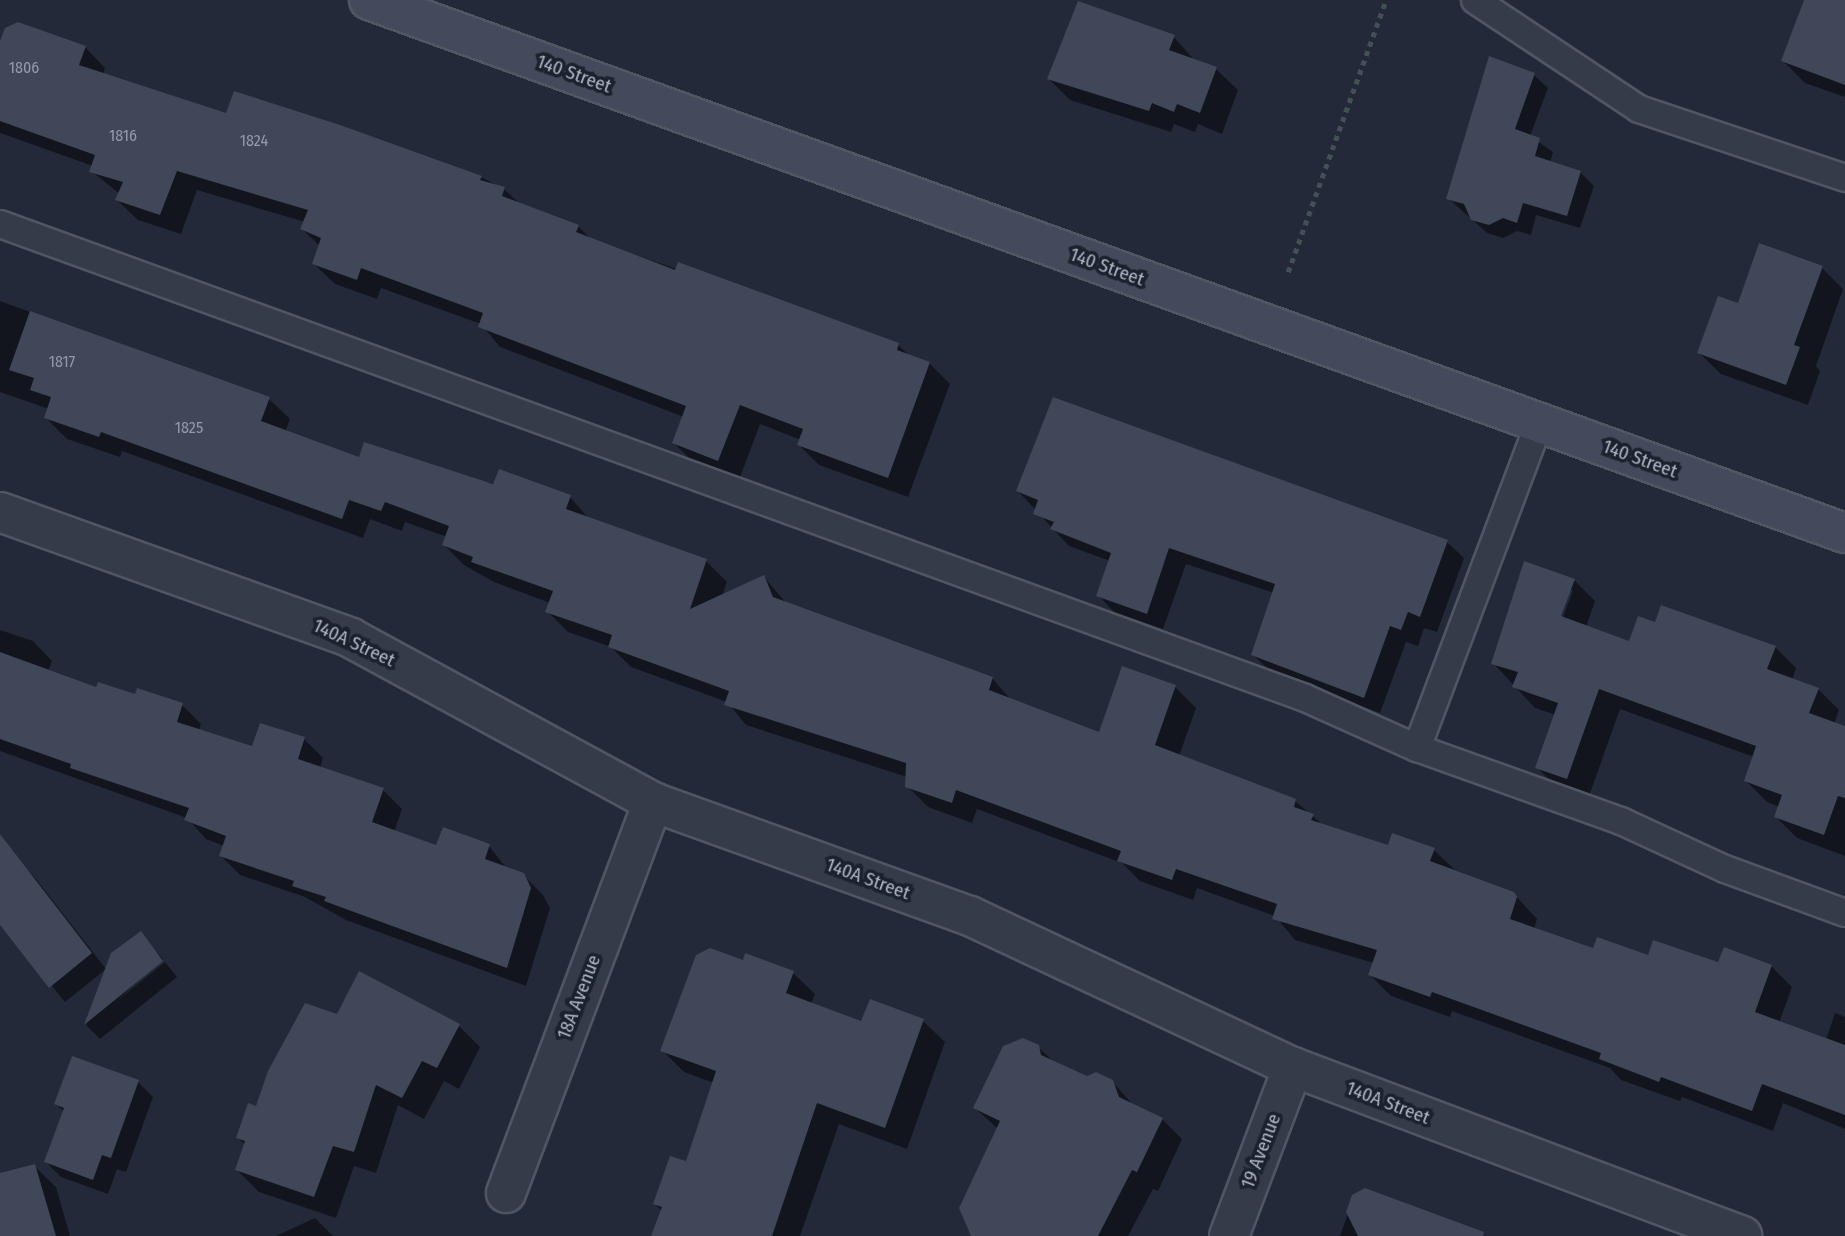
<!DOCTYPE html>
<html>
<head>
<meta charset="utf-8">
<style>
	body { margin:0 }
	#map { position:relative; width:1845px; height:1236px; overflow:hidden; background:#232938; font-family:"Fira Sans Condensed",sans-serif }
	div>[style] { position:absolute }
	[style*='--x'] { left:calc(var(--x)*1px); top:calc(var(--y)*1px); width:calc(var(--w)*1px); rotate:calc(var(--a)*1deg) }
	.shadow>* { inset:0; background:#0007 }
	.building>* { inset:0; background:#3f4758 }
	.path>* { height:4.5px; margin-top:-2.25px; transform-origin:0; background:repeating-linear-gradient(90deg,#425156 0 5px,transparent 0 10px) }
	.roads { filter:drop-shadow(2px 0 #515663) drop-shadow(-2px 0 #515663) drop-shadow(0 2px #515663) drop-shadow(0 -2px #515663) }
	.lane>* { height:26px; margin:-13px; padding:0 13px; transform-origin:13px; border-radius:13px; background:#363b49 }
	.street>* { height:38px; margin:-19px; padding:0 19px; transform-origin:19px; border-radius:19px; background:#363b49 }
	.secondary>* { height:38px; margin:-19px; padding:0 19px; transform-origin:19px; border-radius:19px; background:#444a5b }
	span { translate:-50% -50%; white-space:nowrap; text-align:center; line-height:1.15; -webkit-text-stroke:7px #1b212d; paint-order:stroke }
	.number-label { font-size:16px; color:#949aaa }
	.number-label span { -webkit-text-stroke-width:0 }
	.street-label { font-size:19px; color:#b1b6c5 }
</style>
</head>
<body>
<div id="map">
	<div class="shadow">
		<div style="clip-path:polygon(1804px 0,1845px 0,1845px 97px,1805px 83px,1783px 61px)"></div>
		<div style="clip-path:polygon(1174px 37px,1195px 61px,1216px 69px,1238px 90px,1222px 134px,1198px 124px,1195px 132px,1174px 124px,1171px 132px,1070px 100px,1049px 79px)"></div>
		<div style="clip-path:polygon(0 46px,85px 47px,105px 68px,103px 75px,228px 116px,481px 177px,504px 189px,521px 205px,578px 226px,592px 240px,898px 345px,910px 356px,929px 363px,950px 384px,908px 497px,819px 465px,799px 445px,801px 440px,760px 424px,739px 480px,694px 463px,674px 443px,684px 417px,500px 347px,481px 324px,381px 288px,377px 299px,335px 284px,314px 264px,320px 246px,302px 229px,305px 222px,197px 190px,181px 234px,138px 220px,117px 200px,120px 194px,91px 171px,93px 166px,0 133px)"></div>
		<div style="clip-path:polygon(1534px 75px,1548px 88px,1530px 136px,1553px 152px,1550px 163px,1580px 172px,1594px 186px,1580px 228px,1536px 215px,1531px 235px,1517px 231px,1503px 238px,1487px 233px,1448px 198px)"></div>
		<div style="clip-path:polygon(1822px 268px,1843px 289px,1816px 366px,1820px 371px,1808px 405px,1721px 374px,1699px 353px,1739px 305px)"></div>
		<div style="clip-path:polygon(0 301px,269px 399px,290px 419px,285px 432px,360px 459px,570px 497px,590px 520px,706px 561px,727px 582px,722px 596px,764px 577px,787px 604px,992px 678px,1012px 701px,1100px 734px,1175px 687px,1196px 708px,1179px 756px,1295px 801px,1323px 825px,1389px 847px,1434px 850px,1455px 870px,1513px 893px,1537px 919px,1534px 929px,1594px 951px,1771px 966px,1792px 987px,1779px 1023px,1826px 1040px,1835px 1013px,1845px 1017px,1845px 1129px,1783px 1103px,1773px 1131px,1682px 1097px,1680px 1101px,1621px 1080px,1610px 1068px,1452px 1011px,1450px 1017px,1391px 996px,1370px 975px,1374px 963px,1295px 940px,1275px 916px,1197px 888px,1193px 900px,1140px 881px,1122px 863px,977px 809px,972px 823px,928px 807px,907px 786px,907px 777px,746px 725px,727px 702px,631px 667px,611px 647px,568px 632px,547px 611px,550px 603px,494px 582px,464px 565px,444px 545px,447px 537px,405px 522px,402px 531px,370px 519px,363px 538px,122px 451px,120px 457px,67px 439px,46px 418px,49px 409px,0 392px)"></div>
		<div style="clip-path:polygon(1018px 491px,1447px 542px,1464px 558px,1437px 632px,1424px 628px,1418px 646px,1406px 642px,1380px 713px,1270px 671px,1253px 655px,1274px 593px,1186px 564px,1163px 629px,1114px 612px,1098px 595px,1110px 561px,1069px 546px)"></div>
		<div style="clip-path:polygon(evenodd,1574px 580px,1595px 601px,1586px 627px,1630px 643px,1656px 625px,1775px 647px,1796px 668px,1792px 680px,1818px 689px,1839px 710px,1834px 724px,1845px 728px,1845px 856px,1797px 838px,1776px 817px,1780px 807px,1767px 802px,1746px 781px,1754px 757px,1620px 709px,1588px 799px,1558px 789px,1537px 767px,1556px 715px,1535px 708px,1493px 663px,1574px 580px,1569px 590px,1573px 590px,1560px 625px,1557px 624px,1569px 590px)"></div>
		<div style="clip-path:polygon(0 630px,33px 641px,52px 661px,48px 671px,98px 689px,182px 705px,201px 724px,199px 731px,253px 748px,304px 739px,323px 758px,320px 768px,383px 790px,402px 809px,394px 832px,437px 847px,489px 846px,507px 869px,523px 875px,543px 895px,550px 908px,526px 986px,346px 920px,305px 897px,240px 875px,221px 856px,224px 846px,206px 839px,187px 818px,0 751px)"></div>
		<div style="clip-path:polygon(0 856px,21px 863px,36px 879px,106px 969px,65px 1002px,0 922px)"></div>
		<div style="clip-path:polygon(140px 934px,163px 959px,114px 1003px,165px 962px,177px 977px,100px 1039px,86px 1025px,113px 955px)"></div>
		<div style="clip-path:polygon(744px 962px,793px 973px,815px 994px,811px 1004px,862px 1023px,923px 1021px,945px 1042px,907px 1149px,839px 1124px,800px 1236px,653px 1236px,662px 1211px,655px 1204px,687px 1163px,714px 1083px,684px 1072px,662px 1050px)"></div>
		<div style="clip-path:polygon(338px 1017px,459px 1026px,480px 1047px,459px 1089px,444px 1081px,424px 1119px,398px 1105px,376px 1173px,354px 1166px,336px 1218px,259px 1192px,237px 1170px,245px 1145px,238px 1138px,257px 1108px)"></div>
		<div style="clip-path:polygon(1038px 1047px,1055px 1063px,1087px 1078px,1112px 1081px,1134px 1106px,1162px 1119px,1182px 1139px,1158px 1191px,1153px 1189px,1128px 1236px,973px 1236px,998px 1129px,975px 1108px)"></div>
		<div style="clip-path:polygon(138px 1082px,153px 1097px,126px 1172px,117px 1169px,108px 1194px,61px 1177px,46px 1162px,64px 1112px,56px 1104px)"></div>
		<div style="clip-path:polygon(34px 1166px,56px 1187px,70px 1236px,0 1236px,0 1177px)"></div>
		<div style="clip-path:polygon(1354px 1196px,1474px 1236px,1340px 1236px)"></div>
		<div style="clip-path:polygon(315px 1218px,333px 1236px,276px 1236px)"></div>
	</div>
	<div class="building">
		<div style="clip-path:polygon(1804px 0,1845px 0,1845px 85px,1781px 61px)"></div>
		<div style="clip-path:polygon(1078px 1px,1175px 35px,1169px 50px,1217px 67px,1200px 113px,1177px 104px,1174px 112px,1152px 103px,1149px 111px,1047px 79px)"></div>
		<div style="clip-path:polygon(18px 22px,86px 46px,79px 65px,226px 113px,234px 91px,340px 125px,482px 176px,480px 180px,505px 187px,502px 196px,579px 225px,576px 232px,675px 270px,678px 262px,899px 343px,897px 350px,930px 362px,888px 478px,797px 445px,803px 429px,740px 405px,718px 461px,672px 443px,686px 406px,478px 327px,483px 313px,361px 268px,357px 280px,312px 264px,321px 238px,300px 229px,308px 210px,177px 171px,160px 215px,115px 200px,123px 182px,89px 172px,95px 155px,0 121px,0 41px,5px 28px)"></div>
		<div style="clip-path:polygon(1489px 56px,1535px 73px,1515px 129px,1540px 138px,1535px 156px,1581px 171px,1567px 216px,1523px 203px,1517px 223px,1503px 218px,1489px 225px,1471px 220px,1464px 204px,1446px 199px)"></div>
		<div style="clip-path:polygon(1759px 243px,1823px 266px,1794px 345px,1800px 347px,1786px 385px,1697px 353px,1718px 296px,1738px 303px)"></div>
		<div style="clip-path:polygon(30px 311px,270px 397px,261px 421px,359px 457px,364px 442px,493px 484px,499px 469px,571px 495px,566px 509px,707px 559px,690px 609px,764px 575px,773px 597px,993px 677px,989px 690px,1099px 732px,1122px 666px,1176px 685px,1155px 745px,1296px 799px,1294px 807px,1314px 814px,1311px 820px,1388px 845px,1392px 833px,1435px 848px,1430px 861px,1514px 892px,1517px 897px,1510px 919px,1593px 948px,1597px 937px,1648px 955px,1653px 940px,1718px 962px,1724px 947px,1772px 965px,1755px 1012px,1845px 1045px,1845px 1115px,1762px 1084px,1752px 1111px,1661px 1077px,1659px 1082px,1599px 1059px,1601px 1053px,1432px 992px,1430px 997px,1368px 975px,1377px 950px,1272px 919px,1277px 904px,1176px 869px,1172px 880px,1117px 861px,1121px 851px,956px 790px,952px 803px,905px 787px,906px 763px,724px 705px,729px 691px,608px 647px,612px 635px,545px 612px,553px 591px,471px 562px,473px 557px,442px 545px,449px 526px,385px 502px,381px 511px,349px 500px,342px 519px,101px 432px,99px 437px,44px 418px,51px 397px,30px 390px,34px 378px,9px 370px)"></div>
		<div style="clip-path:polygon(1053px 397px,1448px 540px,1420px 617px,1408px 612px,1401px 630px,1390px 626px,1364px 698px,1251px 655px,1275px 584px,1169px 548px,1147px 614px,1096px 596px,1111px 553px,1050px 529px,1054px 522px,1033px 514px,1038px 500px,1016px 491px)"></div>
		<div style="clip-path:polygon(1524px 561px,1575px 579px,1561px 616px,1629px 641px,1638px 616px,1655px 622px,1661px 605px,1776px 646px,1767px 669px,1819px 688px,1809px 713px,1845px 726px,1845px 798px,1838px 796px,1824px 835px,1774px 817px,1782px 795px,1744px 781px,1756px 746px,1599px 689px,1567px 779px,1535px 768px,1558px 703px,1512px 687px,1518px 672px,1491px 664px)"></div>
		<div style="clip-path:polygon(0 652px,96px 687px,98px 682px,135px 694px,137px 688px,183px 703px,177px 722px,252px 746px,260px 723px,305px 737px,298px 759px,384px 788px,372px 822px,436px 845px,443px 827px,490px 844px,485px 859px,524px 873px,531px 888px,507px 968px,324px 901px,326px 897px,292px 886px,294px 881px,219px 856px,226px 836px,184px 820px,189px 808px,70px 768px,71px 764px,0 739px)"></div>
		<div style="clip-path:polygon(0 834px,92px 953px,49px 988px,0 925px)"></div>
		<div style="clip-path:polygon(141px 931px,163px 961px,84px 1025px,111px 953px)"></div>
		<div style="clip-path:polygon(710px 948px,743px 960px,745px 953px,794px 971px,786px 993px,861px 1021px,870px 999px,924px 1019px,885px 1128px,817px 1103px,772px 1236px,651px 1236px,662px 1207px,653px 1204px,670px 1156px,686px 1161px,716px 1071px,660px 1051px,696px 955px)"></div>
		<div style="clip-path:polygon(359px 971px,460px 1024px,437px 1068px,422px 1061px,402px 1098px,376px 1085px,354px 1152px,333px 1146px,314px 1197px,235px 1170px,245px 1141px,236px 1138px,248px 1103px,256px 1106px,268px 1071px,305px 1003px,337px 1014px)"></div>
		<div style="clip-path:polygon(1023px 1038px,1039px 1045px,1041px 1055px,1087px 1076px,1096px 1072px,1113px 1080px,1119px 1097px,1163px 1118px,1137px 1172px,1132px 1170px,1098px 1236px,971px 1236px,959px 1208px,1000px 1121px,973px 1108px,1003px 1046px)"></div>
		<div style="clip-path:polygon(72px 1056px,139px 1080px,111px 1158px,102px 1155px,93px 1180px,44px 1162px,64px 1108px,54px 1104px)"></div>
		<div style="clip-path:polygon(35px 1164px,56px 1236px,0 1236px,0 1173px)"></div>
		<div style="clip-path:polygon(1365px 1188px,1484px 1232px,1483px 1236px,1358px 1236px,1346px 1212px,1352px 1195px)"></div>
	</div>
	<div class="path">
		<div style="--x:1288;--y:272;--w:289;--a:-70.2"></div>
	</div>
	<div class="roads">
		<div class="lane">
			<div style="--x:1475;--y:0;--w:197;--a:33.6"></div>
			<div style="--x:1639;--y:109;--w:217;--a:18.5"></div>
			<div style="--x:0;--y:224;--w:1388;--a:19.96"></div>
			<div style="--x:1305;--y:698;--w:123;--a:24.1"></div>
			<div style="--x:1417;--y:748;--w:217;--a:19.7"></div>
			<div style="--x:1621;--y:821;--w:115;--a:24.8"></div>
			<div style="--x:1725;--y:869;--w:128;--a:20.1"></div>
			<div style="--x:1417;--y:748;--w:347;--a:-69.4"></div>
		</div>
		<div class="street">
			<div style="--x:0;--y:512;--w:373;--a:19.7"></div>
			<div style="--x:351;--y:638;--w:344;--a:28.5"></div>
			<div style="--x:653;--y:802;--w:337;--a:19.8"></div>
			<div style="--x:970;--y:916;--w:357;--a:25.1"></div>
			<div style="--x:1293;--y:1067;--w:480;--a:20.6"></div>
			<div style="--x:506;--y:1193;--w:418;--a:-69.4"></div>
			<div style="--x:1229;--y:1236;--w:181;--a:-69.3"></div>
		</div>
		<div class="secondary">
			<div style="--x:369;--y:0;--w:1569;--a:19.86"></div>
		</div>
	</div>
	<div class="number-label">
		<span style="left:24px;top:68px">1806</span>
		<span style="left:123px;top:136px">1816</span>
		<span style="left:254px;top:141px">1824</span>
		<span style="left:62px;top:362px">1817</span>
		<span style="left:189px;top:428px">1825</span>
	</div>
	<div class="street-label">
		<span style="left:574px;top:74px;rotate:20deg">140 Street</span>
		<span style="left:1107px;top:267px;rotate:20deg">140 Street</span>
		<span style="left:1640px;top:459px;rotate:20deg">140 Street</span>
		<span style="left:354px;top:643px;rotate:25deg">140A Street</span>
		<span style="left:868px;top:879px;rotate:20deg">140A Street</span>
		<span style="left:579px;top:997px;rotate:-69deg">18A Avenue</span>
		<span style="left:1388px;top:1103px;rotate:21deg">140A Street</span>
		<span style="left:1261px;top:1151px;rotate:-69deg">19 Avenue</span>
	</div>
</div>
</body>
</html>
